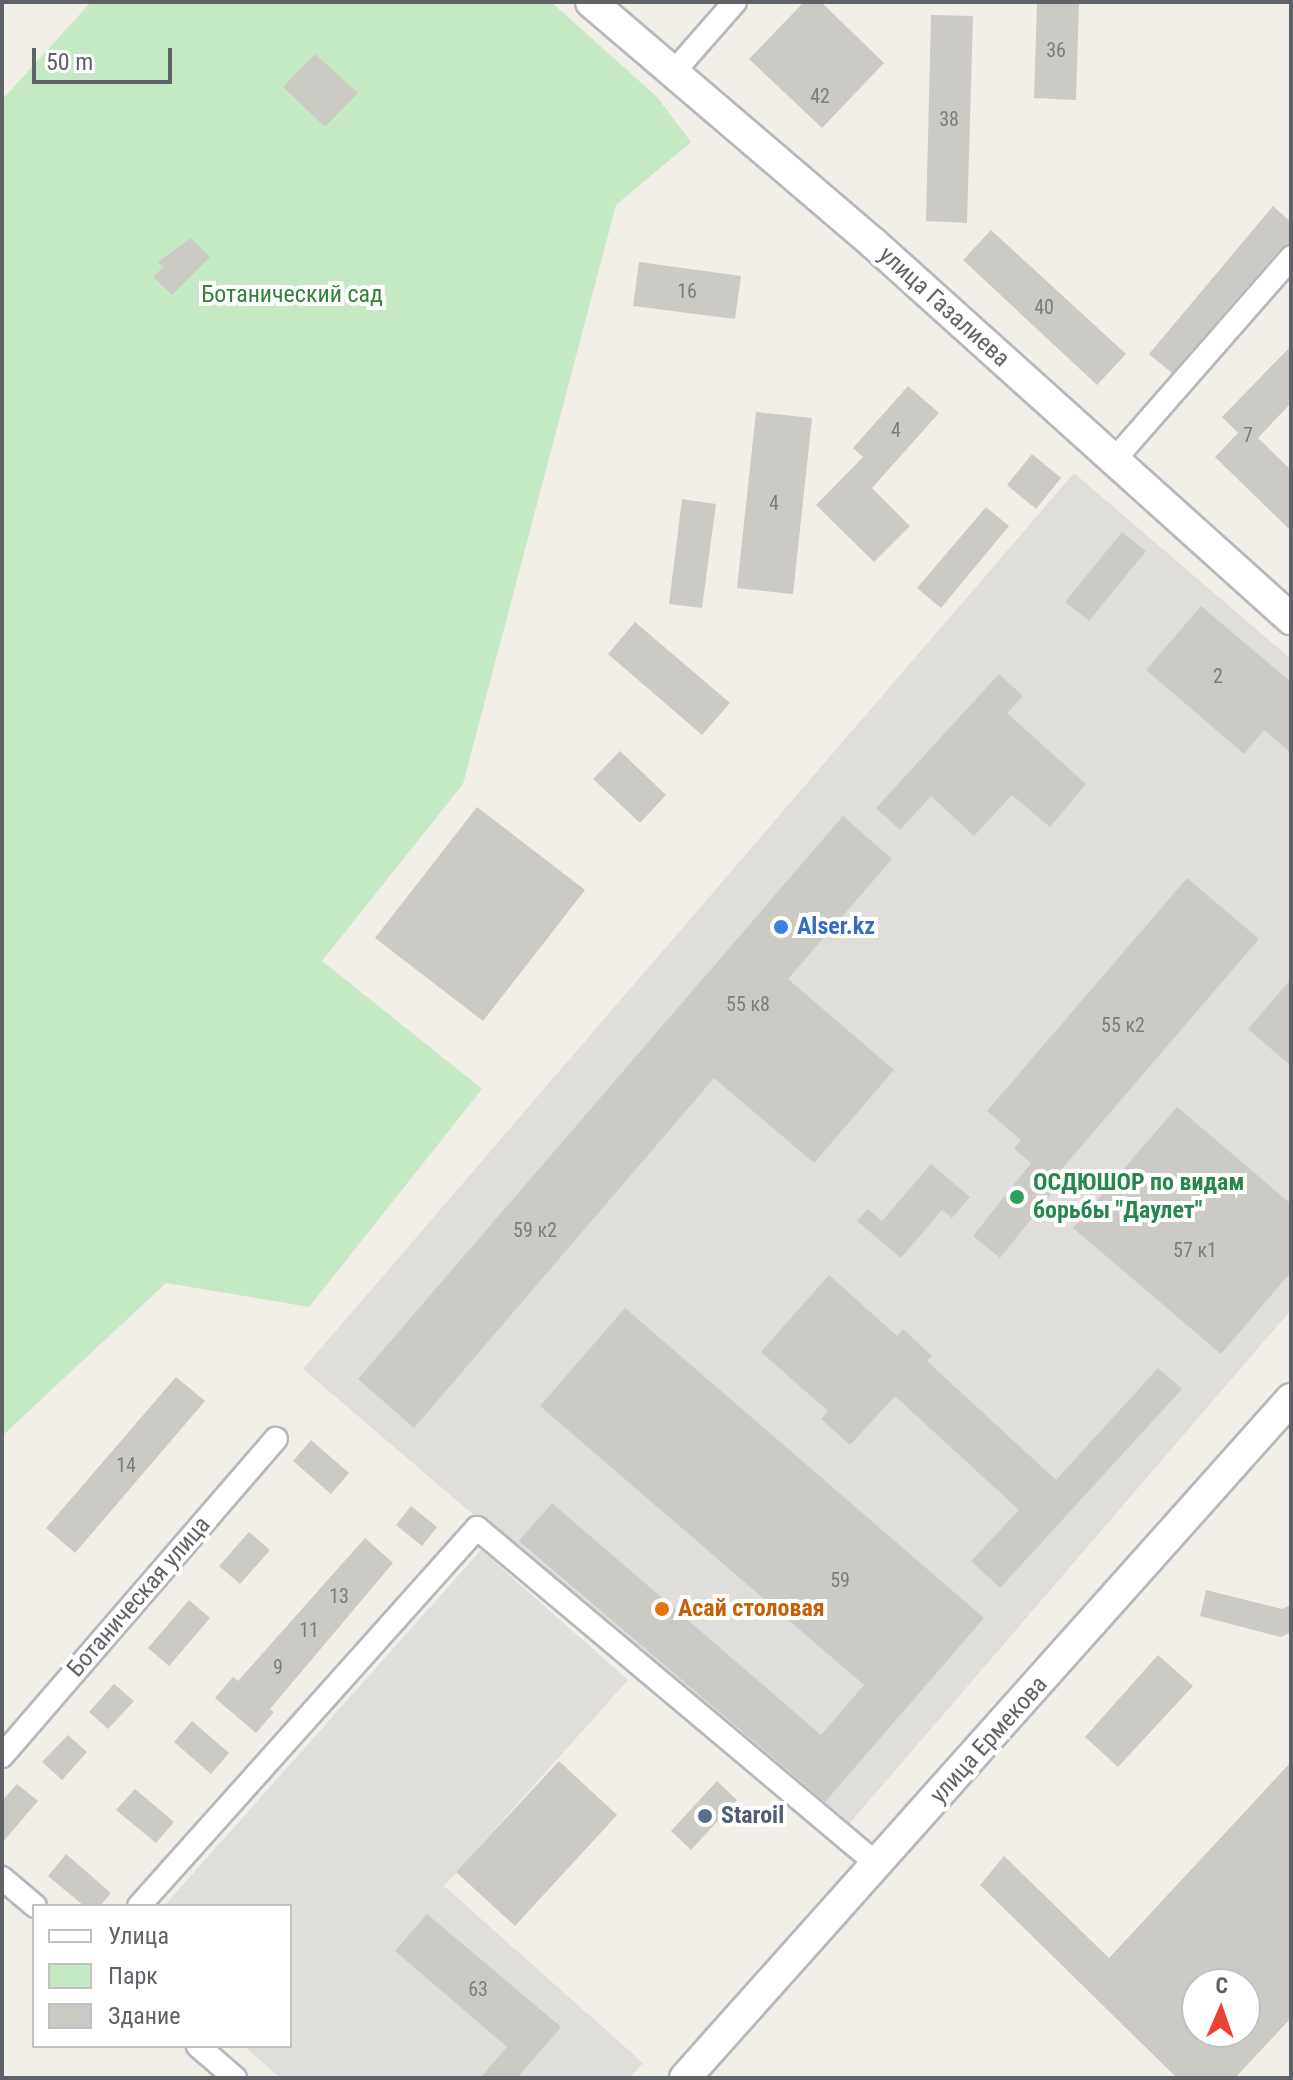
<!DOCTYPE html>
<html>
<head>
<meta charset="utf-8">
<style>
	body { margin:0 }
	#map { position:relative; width:1293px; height:2080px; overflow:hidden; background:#f1efe8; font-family:"Roboto Condensed",sans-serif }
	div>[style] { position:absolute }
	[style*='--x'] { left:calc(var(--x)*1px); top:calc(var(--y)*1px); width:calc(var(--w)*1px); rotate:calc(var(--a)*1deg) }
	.industrial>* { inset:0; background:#e0deda }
	.green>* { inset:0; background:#c5e8c5 }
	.building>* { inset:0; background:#cccac5 }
	.roads { filter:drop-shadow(2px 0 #b5b8bc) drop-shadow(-2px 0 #b5b8bc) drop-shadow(0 2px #b5b8bc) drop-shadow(0 -2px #b5b8bc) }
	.minor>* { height:22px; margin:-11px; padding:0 11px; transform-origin:11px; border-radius:11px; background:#fff }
	.secondary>* { height:30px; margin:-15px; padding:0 15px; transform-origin:15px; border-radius:15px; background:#fff }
	.dots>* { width:22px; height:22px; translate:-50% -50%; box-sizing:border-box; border:4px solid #fff; border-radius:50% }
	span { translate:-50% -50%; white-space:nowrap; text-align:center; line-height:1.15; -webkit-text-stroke:8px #fff; paint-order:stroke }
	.number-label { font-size:20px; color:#7a7d7f }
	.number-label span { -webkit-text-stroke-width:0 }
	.park-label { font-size:24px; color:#348238 }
	.street-label { font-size:24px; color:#5f6368 }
	.shop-label { font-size:24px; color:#366cbe; font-weight:700 }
	.left { translate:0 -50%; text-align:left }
	.leisure-label { font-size:24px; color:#27864d; font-weight:700 }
	.food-label { font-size:24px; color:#c56008; font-weight:700 }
	.service-label { font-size:24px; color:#4e5e75; font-weight:700 }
	.frame { position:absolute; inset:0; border:4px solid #5f6368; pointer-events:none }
	.legend { position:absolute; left:32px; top:1904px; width:260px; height:144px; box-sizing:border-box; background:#fff; border:2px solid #bfc1c3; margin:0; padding:10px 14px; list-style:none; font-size:24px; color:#5f6368 }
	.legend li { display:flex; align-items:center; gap:16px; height:40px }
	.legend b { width:40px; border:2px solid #bfc1c3 }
	.north { position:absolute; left:1181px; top:1968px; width:80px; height:80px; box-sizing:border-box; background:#fff; border:2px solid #bfc1c3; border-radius:50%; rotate:2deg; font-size:22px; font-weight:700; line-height:32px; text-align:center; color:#5f6368 }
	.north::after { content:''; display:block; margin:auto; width:28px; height:36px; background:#ea4335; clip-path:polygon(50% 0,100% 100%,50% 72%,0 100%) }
	.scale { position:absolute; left:32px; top:48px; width:140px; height:36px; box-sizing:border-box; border:4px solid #5f6368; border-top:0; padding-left:10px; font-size:24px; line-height:28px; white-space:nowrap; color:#5f6368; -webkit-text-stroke:6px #fff; paint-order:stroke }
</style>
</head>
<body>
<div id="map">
	<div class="industrial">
		<div style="clip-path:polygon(1074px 473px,1291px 659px,1291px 1310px,843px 1831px,303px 1369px)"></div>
		<div style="clip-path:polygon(481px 1550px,628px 1680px,444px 1886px,643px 2063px,629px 2078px,280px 2078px,244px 2046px,290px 2046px,290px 1906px,164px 1906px)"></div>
	</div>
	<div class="green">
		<div style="clip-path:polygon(91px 2px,551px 2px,657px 97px,691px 142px,616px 205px,463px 784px,322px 961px,482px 1089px,309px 1307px,166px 1283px,2px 1436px,2px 100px)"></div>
	</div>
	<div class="building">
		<div style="clip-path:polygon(804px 2px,821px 2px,884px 63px,822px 128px,749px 59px)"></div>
		<div style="clip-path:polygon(1037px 2px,1079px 2px,1076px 100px,1034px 98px)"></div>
		<div style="clip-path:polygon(931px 15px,973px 16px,967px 223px,926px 221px)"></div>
		<div style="clip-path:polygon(315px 54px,358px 93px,325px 127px,283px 87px)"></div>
		<div style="clip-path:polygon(1273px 206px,1291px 222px,1291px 244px,1280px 249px,1172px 373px,1149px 354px)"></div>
		<div style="clip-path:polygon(991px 230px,1126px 354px,1097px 385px,963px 260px)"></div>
		<div style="clip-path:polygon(191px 238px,210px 257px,172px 295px,153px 277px,163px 267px,158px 262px)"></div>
		<div style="clip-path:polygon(639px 262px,741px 276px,735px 319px,633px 306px)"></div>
		<div style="clip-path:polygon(1291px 346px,1291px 403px,1258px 438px,1291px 470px,1291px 531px,1215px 457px,1238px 433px,1222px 417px)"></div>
		<div style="clip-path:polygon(908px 386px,939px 413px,872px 488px,910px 526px,874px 562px,816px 505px,863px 457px,853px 448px)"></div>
		<div style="clip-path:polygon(756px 412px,812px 418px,793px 594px,737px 588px)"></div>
		<div style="clip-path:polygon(1032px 454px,1061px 478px,1036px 509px,1007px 485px)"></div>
		<div style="clip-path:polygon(682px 499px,716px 504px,702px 608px,669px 604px)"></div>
		<div style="clip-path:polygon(986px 507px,1009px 526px,941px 608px,917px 588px)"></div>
		<div style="clip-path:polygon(1122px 532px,1146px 551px,1089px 621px,1065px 602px)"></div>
		<div style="clip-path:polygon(1201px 606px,1291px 682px,1291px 753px,1264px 730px,1244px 754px,1146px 670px)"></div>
		<div style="clip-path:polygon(635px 622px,730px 703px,702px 735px,608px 654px)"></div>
		<div style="clip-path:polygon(999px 674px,1023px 696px,1007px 713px,1086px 784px,1050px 827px,1012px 795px,974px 836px,931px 796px,900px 830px,876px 808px)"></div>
		<div style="clip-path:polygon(620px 751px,666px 795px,640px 823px,593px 779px)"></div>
		<div style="clip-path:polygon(477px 807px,585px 890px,483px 1021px,375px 938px)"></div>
		<div style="clip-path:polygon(843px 816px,892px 859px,788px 979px,894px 1070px,814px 1163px,714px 1078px,414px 1428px,358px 1379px)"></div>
		<div style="clip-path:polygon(1187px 878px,1259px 939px,1049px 1184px,1055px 1189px,1000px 1258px,973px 1236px,1031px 1163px,1014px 1149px,1021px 1140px,987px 1111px)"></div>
		<div style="clip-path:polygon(1291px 979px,1291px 1066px,1248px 1029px)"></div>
		<div style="clip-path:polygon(1177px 1107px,1291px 1204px,1291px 1272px,1221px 1354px,1073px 1228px)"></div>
		<div style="clip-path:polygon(931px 1164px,970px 1197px,952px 1218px,942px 1210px,901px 1258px,857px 1221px,868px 1209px,882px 1221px)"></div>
		<div style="clip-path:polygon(829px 1275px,897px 1336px,903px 1329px,932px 1356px,927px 1361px,1056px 1480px,1158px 1368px,1182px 1389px,1000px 1588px,971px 1561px,1019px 1510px,895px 1396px,850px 1445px,821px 1419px,828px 1411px,761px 1352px)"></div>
		<div style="clip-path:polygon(625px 1308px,984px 1618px,825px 1802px,519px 1541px,552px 1503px,821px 1735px,864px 1685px,540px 1406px)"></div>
		<div style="clip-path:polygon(176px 1377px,205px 1401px,75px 1553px,46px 1528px)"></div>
		<div style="clip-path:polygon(311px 1440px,349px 1473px,331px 1494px,293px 1461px)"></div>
		<div style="clip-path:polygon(411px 1506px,437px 1527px,422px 1546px,396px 1525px)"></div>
		<div style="clip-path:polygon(249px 1532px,270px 1550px,240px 1584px,219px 1566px)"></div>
		<div style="clip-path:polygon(365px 1538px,393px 1563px,270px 1709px,274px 1712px,256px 1733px,215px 1698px,233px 1677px,238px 1681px)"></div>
		<div style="clip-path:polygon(1206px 1590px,1282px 1609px,1291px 1605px,1291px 1632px,1281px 1637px,1200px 1616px)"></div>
		<div style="clip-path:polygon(189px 1600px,210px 1618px,169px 1666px,148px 1648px)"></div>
		<div style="clip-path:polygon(1158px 1655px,1193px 1686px,1118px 1767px,1085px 1737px)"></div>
		<div style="clip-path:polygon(114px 1684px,134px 1701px,108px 1729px,89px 1712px)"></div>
		<div style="clip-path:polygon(192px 1721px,229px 1753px,211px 1774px,174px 1742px)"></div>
		<div style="clip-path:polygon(68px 1735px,87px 1752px,62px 1780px,42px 1762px)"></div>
		<div style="clip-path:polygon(559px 1761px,617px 1815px,515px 1926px,456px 1872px)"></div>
		<div style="clip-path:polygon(evenodd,1291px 1762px,1291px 2018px,1235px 2078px,1177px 2078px,980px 1885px,1004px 1856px,1109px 1958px,1291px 1762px,1197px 1984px,1245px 1984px,1245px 2032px,1197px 2032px,1197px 1984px)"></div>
		<div style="clip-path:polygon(717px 1781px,737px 1800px,691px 1850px,671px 1831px)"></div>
		<div style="clip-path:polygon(17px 1784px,38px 1801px,2px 1843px,2px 1801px)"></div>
		<div style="clip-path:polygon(135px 1789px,174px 1822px,156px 1843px,116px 1810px)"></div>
		<div style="clip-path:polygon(66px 1854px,111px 1893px,100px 1906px,84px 1906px,48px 1876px)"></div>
		<div style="clip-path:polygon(427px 1914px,561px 2027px,517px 2078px,480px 2078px,507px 2047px,395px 1951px)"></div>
	</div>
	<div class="roads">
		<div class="minor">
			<div style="--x:671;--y:75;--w:97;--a:-48.8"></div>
			<div style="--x:1114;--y:460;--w:269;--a:-48.8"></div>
			<div style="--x:2;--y:1756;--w:419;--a:-49.2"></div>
			<div style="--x:2;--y:1878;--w:43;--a:40.3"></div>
			<div style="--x:139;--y:1906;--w:507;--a:-48.2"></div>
			<div style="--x:477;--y:1528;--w:524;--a:40.04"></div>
			<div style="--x:198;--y:2046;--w:49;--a:40.9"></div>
		</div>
		<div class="secondary">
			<div style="--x:591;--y:2;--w:370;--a:40.5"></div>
			<div style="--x:872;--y:242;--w:564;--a:41.98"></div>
			<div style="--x:685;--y:2078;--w:910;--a:-48.25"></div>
		</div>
	</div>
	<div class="dots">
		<div style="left:781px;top:927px;background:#3f7fe0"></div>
		<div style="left:1017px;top:1197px;background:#2e9e5b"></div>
		<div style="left:662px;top:1609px;background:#e8710a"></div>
		<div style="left:705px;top:1816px;background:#5c6f8a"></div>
	</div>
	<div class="number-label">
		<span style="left:1056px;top:50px">36</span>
		<span style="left:820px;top:96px">42</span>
		<span style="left:949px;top:119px">38</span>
		<span style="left:687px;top:291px">16</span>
		<span style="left:1044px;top:307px">40</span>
		<span style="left:896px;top:430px">4</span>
		<span style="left:1248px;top:435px">7</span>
		<span style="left:774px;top:503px">4</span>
		<span style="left:1218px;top:676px">2</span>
		<span style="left:748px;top:1004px">55 к8</span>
		<span style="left:1123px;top:1025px">55 к2</span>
		<span style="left:535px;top:1230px">59 к2</span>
		<span style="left:1195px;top:1250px">57 к1</span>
		<span style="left:126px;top:1465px">14</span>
		<span style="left:840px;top:1580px">59</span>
		<span style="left:339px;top:1596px">13</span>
		<span style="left:309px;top:1630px">11</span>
		<span style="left:278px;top:1667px">9</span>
		<span style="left:478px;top:1989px">63</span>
	</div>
	<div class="park-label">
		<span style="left:292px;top:295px">Ботанический сад</span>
	</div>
	<div class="street-label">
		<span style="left:944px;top:307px;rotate:42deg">улица Газалиева</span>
		<span style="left:139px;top:1597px;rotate:-49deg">Ботаническая улица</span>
		<span style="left:989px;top:1740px;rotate:-48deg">улица Ермекова</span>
	</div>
	<div class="shop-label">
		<span class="left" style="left:797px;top:927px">Alser.kz</span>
	</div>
	<div class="leisure-label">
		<span class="left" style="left:1033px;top:1197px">ОСДЮШОР по видам<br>борьбы "Даулет"</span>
	</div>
	<div class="food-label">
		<span class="left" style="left:678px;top:1609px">Асай столовая</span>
	</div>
	<div class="service-label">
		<span class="left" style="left:721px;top:1816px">Staroil</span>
	</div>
	<div class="frame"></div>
	<ul class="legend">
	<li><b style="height:10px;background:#fff"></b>Улица</li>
	<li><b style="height:22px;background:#c5e8c5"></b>Парк</li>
	<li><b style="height:22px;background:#cccac5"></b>Здание</li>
	</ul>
	<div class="north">С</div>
	<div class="scale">50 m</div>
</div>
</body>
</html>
